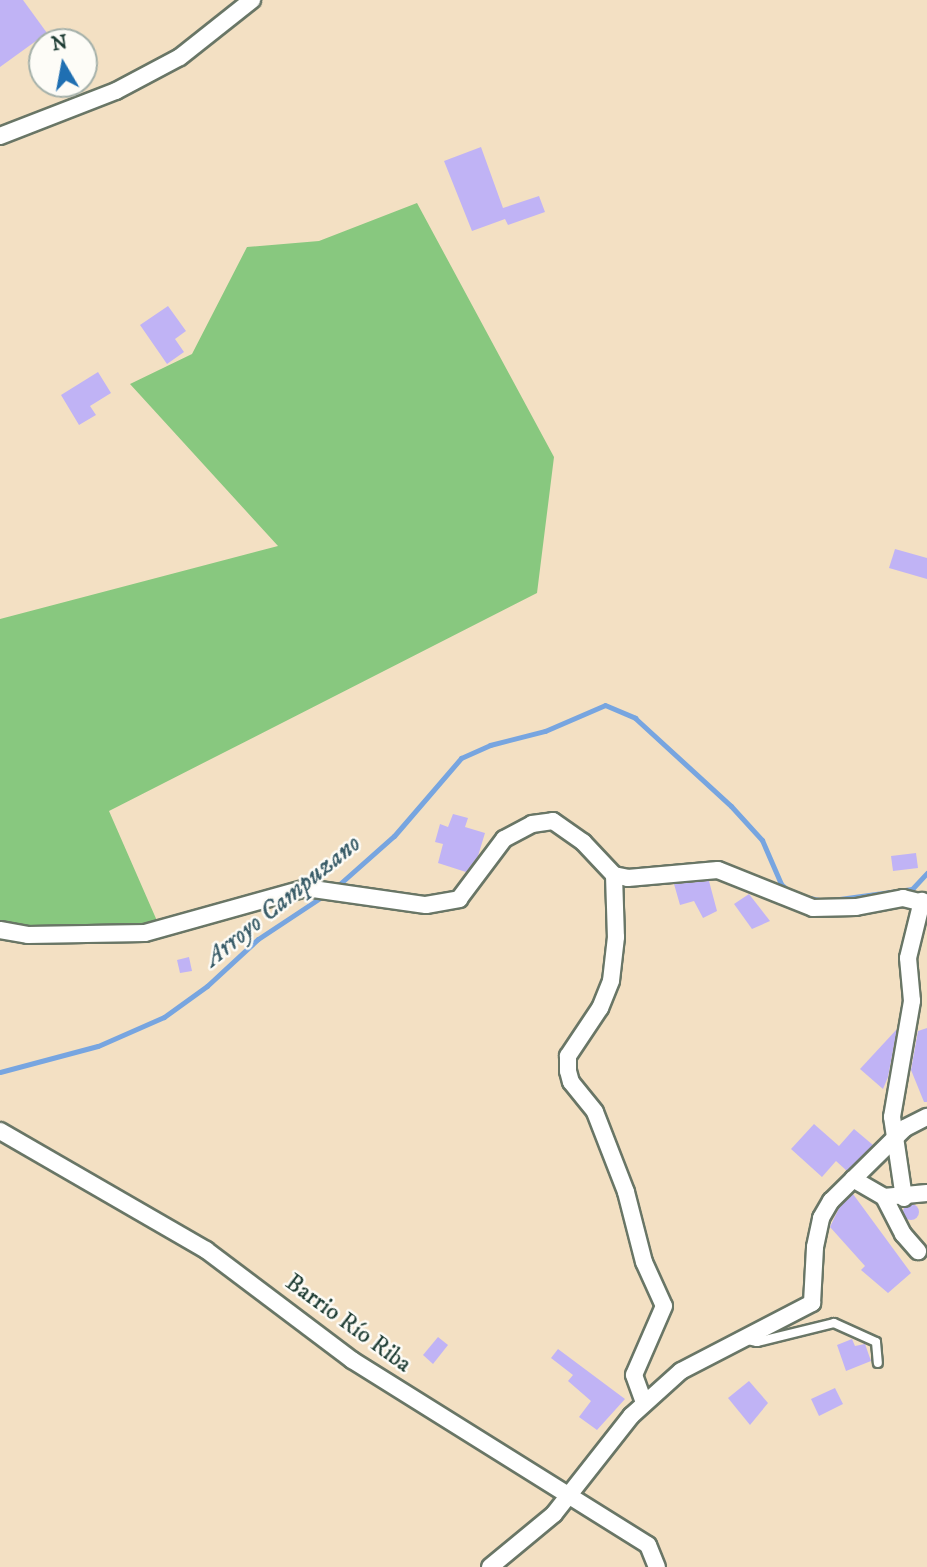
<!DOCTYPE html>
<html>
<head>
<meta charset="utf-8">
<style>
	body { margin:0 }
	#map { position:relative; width:927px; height:1567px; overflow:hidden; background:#f3e0c3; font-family:"IM FELL DW Pica",serif }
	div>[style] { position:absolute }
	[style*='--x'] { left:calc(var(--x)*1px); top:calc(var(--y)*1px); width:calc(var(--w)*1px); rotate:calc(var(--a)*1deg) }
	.green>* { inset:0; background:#88c87f }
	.stream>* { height:5px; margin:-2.5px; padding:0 2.5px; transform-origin:2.5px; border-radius:2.5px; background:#77a5e0 }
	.building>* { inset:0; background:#c0b3f5 }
	.round { border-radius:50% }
	.roads { filter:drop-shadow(2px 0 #697666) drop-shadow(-2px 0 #697666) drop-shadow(0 2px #697666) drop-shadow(0 -2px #697666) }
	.service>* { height:8px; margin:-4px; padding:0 4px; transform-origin:4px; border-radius:4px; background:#fff }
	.minor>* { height:16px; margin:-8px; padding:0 8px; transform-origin:8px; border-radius:8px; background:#fff }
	span { translate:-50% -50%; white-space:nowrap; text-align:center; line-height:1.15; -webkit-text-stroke:5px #fdfcf7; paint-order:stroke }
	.street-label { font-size:24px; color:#1f3d34 }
	.water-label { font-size:26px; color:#395c68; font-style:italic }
	.north { position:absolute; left:28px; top:28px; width:70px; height:70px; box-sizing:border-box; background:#fdfcf7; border:2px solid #a4b0a9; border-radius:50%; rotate:350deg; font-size:19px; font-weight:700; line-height:28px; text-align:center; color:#1f3d34 }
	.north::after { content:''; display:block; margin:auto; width:24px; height:32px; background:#1f6fb2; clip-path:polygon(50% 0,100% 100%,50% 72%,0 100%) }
</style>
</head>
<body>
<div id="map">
	<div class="green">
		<div style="clip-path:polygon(417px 203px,554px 457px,537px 593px,109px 811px,161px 930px,0 927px,0 619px,278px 546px,130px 384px,192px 354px,247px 247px,319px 241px)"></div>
	</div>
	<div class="stream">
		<div style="--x:334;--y:889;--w:80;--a:-41.5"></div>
		<div style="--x:394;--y:836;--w:103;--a:-49.3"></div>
		<div style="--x:461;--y:758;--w:32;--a:-24"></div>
		<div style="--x:490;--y:745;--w:57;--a:-14.3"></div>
		<div style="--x:545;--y:731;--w:65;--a:-23.4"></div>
		<div style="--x:605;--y:705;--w:33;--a:23"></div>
		<div style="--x:635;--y:718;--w:130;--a:42.5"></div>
		<div style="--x:731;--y:806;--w:46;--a:47.6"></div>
		<div style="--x:762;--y:840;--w:48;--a:66.6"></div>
		<div style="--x:781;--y:884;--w:13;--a:42"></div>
		<div style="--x:804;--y:897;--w:21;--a:11"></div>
		<div style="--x:825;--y:901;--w:88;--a:-7.9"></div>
		<div style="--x:912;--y:889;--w:22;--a:-47"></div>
		<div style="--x:0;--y:1072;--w:101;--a:-14.9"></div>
		<div style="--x:98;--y:1046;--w:72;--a:-23.7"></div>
		<div style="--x:164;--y:1017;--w:53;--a:-35.8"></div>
		<div style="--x:207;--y:986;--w:69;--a:-42.7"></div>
		<div style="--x:258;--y:939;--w:82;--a:-33.5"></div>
	</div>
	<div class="building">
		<div style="clip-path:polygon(0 0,23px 0,47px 33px,0 67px)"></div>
		<div style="clip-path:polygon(481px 147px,503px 208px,539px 196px,545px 212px,508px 225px,505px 219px,472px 231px,444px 161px)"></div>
		<div style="clip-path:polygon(168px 306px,186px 331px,175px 339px,184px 352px,167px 364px,140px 325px)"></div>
		<div style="clip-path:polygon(98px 372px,111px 393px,90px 406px,96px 415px,79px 425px,61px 395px)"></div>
		<div style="clip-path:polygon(895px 549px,927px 558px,927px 579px,889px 568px)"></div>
		<div style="clip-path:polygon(453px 814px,468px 818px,465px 827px,485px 833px,478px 856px,466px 872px,438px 863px,443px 844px,435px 842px,440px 824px,448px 827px)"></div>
		<div style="clip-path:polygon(916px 853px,918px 868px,893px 871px,891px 856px)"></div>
		<div style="clip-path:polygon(709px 881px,717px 911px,703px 918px,694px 901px,680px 905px,674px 884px)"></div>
		<div style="clip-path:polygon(749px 894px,770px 921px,752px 929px,734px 904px)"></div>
		<div style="clip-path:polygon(189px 957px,192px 971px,180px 973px,177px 960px)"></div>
		<div style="clip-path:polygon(927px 1028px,927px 1102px,924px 1102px,911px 1070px,918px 1031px)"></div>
		<div style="clip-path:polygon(897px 1029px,888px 1077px,883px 1089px,860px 1069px)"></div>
		<div style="clip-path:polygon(814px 1124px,839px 1146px,854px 1129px,873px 1145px,847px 1171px,836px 1161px,822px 1177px,791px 1149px)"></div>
		<div style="clip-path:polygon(853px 1194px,911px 1273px,888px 1293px,861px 1270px,865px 1266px,830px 1227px,839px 1208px)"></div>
		<div class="round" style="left:903px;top:1204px;width:16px;height:16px"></div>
		<div style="clip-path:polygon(438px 1337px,448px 1345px,433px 1364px,423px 1355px)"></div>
		<div style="clip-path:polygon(852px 1339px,855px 1346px,865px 1344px,871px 1361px,846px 1371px,837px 1345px)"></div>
		<div style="clip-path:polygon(558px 1349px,625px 1399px,597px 1430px,579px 1417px,591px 1401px,568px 1381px,573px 1375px,551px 1358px)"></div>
		<div style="clip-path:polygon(749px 1381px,768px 1403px,750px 1425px,728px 1398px)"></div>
		<div style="clip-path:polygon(835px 1388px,843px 1404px,819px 1416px,811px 1399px)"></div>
	</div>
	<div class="roads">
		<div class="service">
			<div style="--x:748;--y:1340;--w:9;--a:13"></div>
			<div style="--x:757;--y:1342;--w:79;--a:-13.9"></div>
			<div style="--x:834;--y:1323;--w:46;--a:24.3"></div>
			<div style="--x:876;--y:1342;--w:21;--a:85"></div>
		</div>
		<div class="minor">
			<div style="--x:0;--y:136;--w:124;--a:-21.2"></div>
			<div style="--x:116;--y:91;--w:72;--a:-28"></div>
			<div style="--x:180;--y:57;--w:92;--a:-38.4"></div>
			<div style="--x:614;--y:875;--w:62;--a:88.2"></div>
			<div style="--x:616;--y:937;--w:44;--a:96.5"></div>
			<div style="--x:611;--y:981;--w:29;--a:112"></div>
			<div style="--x:600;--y:1008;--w:58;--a:123.7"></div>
			<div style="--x:568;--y:1056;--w:15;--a:90"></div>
			<div style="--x:568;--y:1071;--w:11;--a:75"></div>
			<div style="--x:571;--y:1082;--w:38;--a:51"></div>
			<div style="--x:595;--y:1112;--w:86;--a:68.8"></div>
			<div style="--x:626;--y:1192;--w:72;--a:75.6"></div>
			<div style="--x:644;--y:1262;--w:48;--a:65.6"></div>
			<div style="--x:664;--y:1306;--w:75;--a:113.5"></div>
			<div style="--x:634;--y:1375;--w:30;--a:70"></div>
			<div style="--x:0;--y:930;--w:28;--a:10"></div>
			<div style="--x:28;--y:935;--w:117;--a:-1"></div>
			<div style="--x:145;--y:933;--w:167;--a:-15.6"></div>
			<div style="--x:306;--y:888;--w:121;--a:8.1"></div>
			<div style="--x:426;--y:905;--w:34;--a:-10"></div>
			<div style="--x:459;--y:899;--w:75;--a:-53.1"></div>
			<div style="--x:504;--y:839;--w:32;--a:-28"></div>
			<div style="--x:532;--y:824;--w:21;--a:-8"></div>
			<div style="--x:553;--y:821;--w:37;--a:35"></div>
			<div style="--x:583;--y:842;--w:45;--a:46.8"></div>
			<div style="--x:614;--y:875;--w:14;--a:12"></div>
			<div style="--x:628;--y:878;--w:90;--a:-5.1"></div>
			<div style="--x:718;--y:870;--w:102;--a:21.8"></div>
			<div style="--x:813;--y:908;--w:43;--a:-1.3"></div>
			<div style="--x:856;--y:907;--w:48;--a:-10.8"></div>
			<div style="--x:903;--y:898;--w:25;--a:14"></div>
			<div style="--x:0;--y:1131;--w:238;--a:30"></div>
			<div style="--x:206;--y:1250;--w:183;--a:37"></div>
			<div style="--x:352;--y:1360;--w:349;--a:32"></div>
			<div style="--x:648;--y:1545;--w:24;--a:68"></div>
			<div style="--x:853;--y:1179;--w:36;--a:30"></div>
			<div style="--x:884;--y:1197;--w:43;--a:-5.3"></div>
			<div style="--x:884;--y:1197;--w:42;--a:62.8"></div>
			<div style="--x:903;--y:1234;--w:23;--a:49"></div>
			<div style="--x:904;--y:1198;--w:82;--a:-98.4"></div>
			<div style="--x:892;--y:1117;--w:118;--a:-80.2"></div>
			<div style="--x:912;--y:1001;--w:43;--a:-95.3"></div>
			<div style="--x:908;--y:958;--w:59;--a:-76.2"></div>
			<div style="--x:490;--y:1567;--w:83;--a:-39.6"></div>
			<div style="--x:554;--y:1514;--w:125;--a:-51.8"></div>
			<div style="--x:631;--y:1416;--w:67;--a:-42"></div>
			<div style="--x:681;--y:1371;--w:148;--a:-27.4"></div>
			<div style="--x:812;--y:1303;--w:56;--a:-86.9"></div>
			<div style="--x:815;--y:1247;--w:30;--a:-78"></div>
			<div style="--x:821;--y:1218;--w:20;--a:-60"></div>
			<div style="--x:831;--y:1201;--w:104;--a:-44.6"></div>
			<div style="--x:905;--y:1128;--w:25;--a:-27"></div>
		</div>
	</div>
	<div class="street-label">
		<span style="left:348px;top:1324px;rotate:36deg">Barrio Río Riba</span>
	</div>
	<div class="water-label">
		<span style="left:283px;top:901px;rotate:-39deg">Arroyo Campuzano</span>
	</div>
	<div class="north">N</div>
</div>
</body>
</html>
